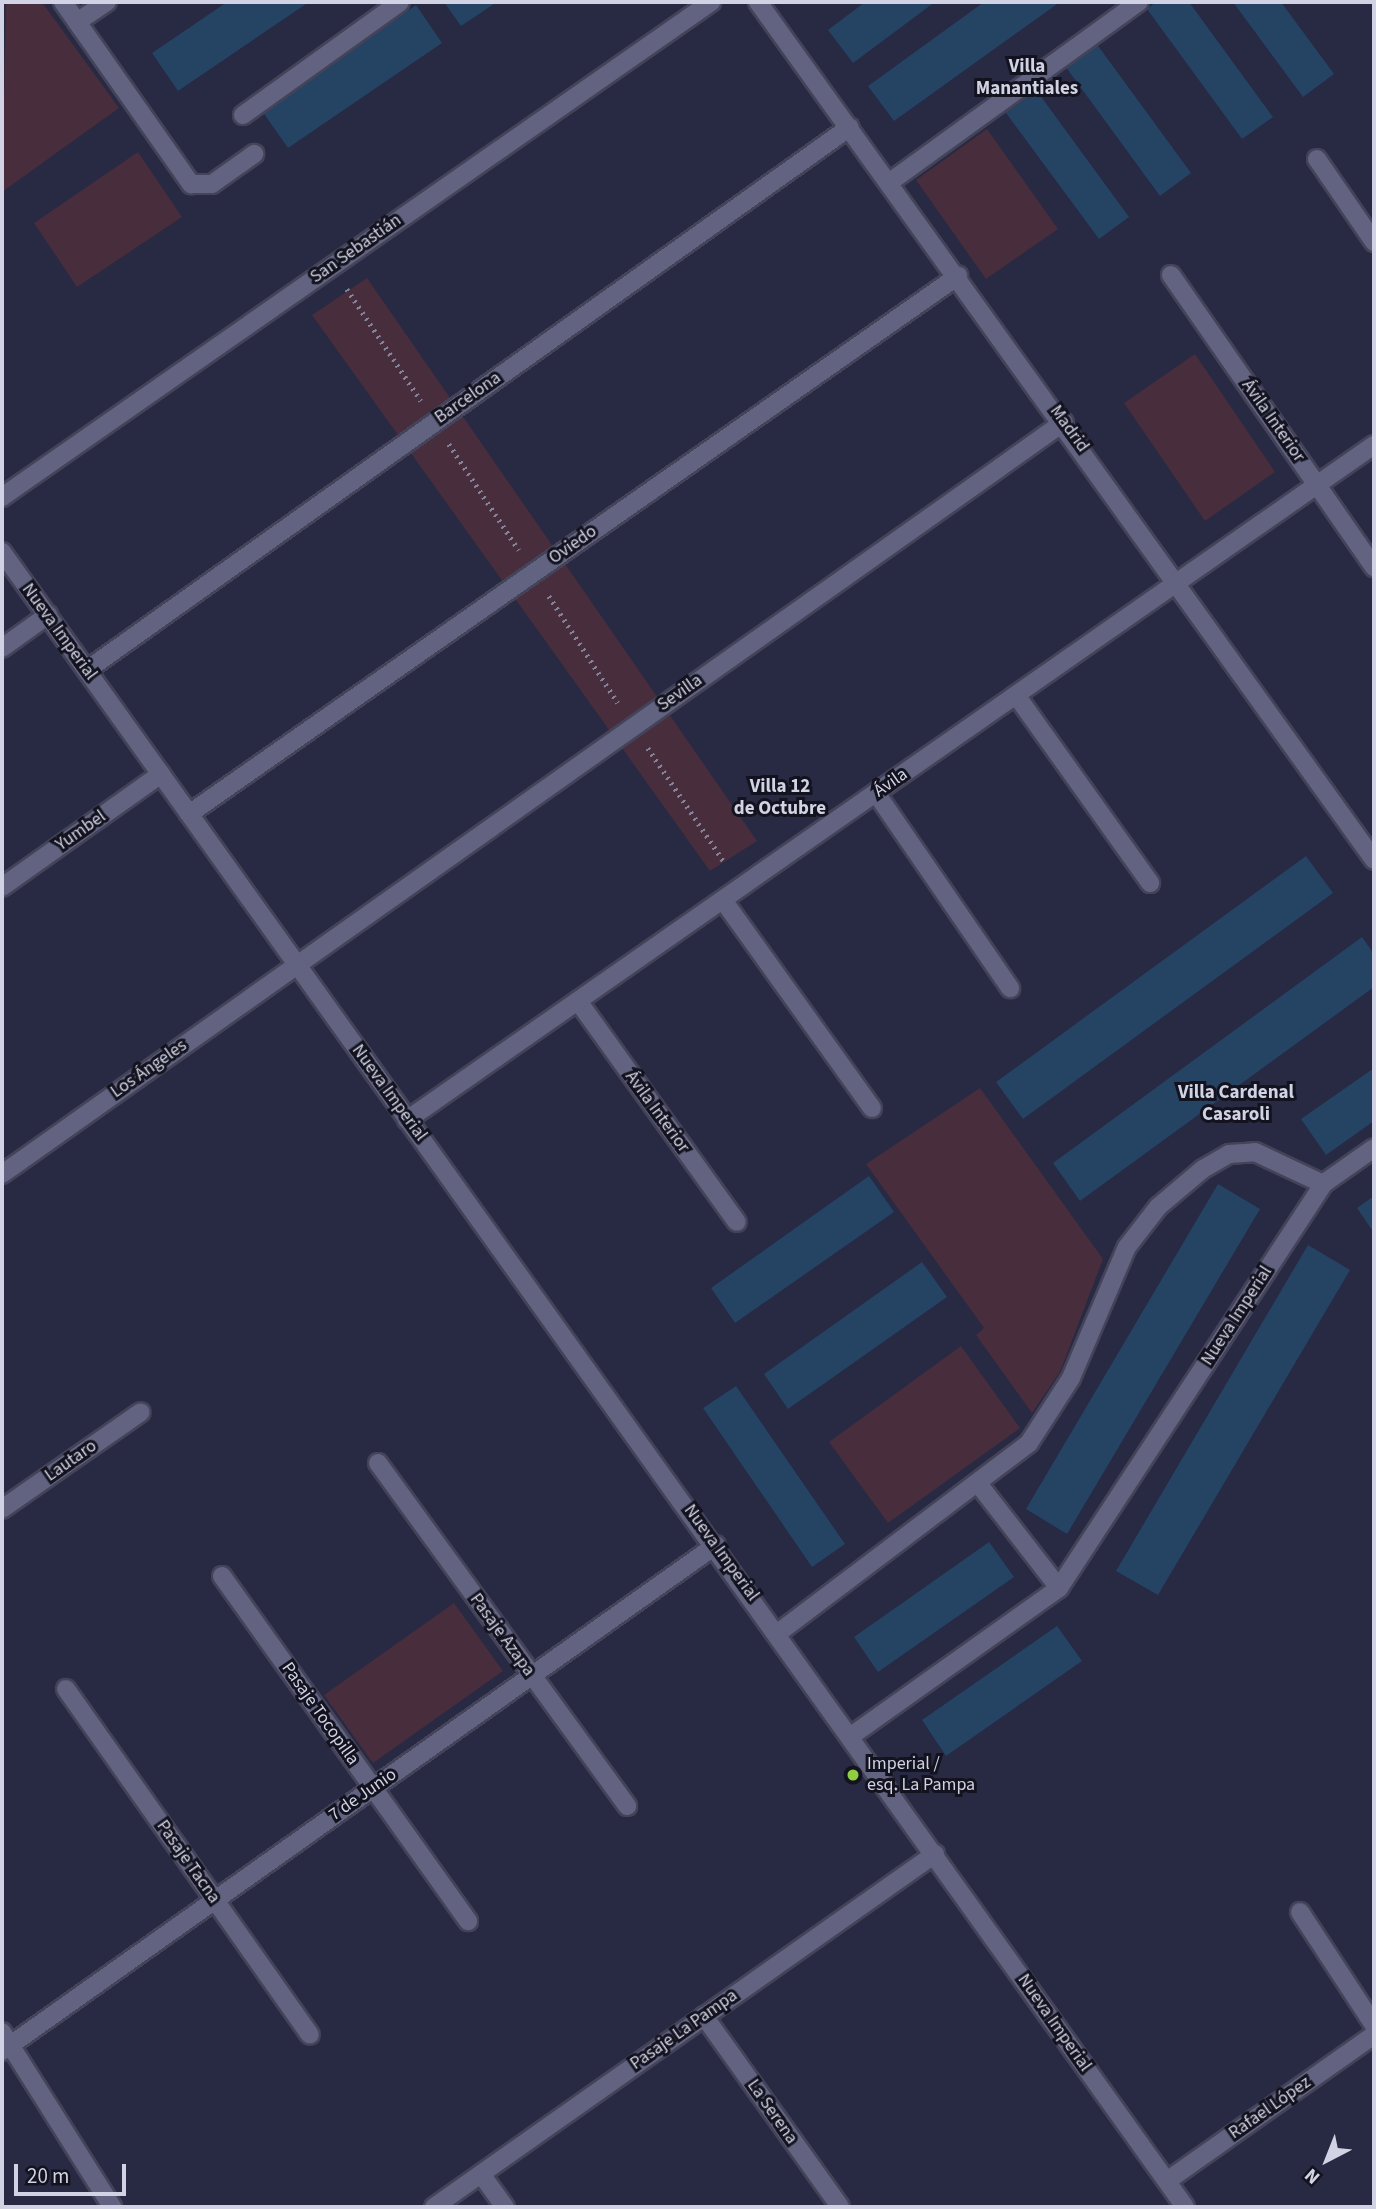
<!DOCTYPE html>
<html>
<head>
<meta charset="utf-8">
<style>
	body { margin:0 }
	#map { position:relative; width:1376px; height:2209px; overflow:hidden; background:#282943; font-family:"Source Sans 3",sans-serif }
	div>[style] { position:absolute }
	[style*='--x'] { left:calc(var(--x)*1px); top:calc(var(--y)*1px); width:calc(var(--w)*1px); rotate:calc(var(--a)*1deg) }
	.green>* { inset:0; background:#482d3d }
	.building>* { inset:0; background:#254363 }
	.path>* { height:4.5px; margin-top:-2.25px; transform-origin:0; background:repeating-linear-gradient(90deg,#83849a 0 2px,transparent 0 7px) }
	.roads { filter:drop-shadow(2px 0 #444359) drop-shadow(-2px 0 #444359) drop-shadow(0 2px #444359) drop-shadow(0 -2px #444359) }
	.lane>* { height:18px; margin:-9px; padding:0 9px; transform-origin:9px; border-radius:9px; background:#616380 }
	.street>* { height:18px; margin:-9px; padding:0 9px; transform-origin:9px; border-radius:9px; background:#616380 }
	.secondary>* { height:18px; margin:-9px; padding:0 9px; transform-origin:9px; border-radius:9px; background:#616380 }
	.dots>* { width:19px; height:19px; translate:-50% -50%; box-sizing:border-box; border:4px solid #13131f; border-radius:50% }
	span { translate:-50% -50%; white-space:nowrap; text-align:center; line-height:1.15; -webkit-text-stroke:6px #13131f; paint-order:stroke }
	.street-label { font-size:18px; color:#d1d2e3 }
	.poi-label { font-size:18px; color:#d1d2e3 }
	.left { translate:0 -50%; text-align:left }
	.neighbourhood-label { font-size:19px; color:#d1d2e3; font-weight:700 }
	.frame { position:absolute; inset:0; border:4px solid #d1d2e3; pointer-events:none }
	.north { position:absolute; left:1292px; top:2125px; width:70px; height:70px; -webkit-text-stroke:5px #13131f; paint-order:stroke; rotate:222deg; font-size:19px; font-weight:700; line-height:28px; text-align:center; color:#d1d2e3 }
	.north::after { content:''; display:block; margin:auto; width:24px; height:32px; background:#d1d2e3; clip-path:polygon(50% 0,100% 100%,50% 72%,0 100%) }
	.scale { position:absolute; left:14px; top:2164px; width:112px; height:32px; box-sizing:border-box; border:4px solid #d1d2e3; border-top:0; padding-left:9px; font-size:21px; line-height:24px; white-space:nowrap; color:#d1d2e3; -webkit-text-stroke:5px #13131f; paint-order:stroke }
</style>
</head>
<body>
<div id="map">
	<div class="green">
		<div style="clip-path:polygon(6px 2px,42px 2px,119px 108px,2px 192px)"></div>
		<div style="clip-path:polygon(987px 129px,1058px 229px,986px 279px,916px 180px)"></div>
		<div style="clip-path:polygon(138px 152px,182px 217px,77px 287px,34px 223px)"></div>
		<div style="clip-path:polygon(367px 278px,757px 841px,710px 871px,312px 315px)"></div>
		<div style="clip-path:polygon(1195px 354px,1275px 472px,1205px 521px,1124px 403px)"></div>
		<div style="clip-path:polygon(980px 1088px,1103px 1259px,1060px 1372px,1032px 1413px,976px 1335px,984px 1328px,866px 1164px)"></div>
		<div style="clip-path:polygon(961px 1346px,1020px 1428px,888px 1523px,829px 1442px)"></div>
		<div style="clip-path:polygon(454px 1603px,503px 1671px,373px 1763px,324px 1695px)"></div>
	</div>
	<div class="building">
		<div style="clip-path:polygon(227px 2px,309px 2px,178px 91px,152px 53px)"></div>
		<div style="clip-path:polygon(444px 2px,497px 2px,461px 26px)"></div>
		<div style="clip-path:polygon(865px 2px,935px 2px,853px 63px,828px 30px)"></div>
		<div style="clip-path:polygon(984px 2px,1060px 2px,894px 121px,868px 86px)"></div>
		<div style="clip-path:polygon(1156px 2px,1189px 2px,1273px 117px,1242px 139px,1147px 9px)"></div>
		<div style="clip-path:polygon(1233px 2px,1281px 2px,1334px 74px,1303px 97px)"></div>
		<div style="clip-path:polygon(416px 5px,442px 43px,288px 148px,262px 111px)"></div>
		<div style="clip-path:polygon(1096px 43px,1191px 173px,1160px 196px,1065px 66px)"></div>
		<div style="clip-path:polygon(1034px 87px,1129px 217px,1099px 239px,1003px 109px)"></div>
		<div style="clip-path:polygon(1306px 856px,1333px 893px,1023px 1119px,996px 1082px)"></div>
		<div style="clip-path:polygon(1362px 937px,1374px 954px,1374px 987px,1080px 1201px,1053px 1163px)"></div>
		<div style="clip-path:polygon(1374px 1068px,1374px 1121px,1326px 1155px,1301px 1119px)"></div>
		<div style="clip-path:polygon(869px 1176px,894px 1212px,735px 1323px,711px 1288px)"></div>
		<div style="clip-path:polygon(1218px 1184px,1260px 1209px,1067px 1534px,1026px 1509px)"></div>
		<div style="clip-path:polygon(1374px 1196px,1374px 1233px,1357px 1208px)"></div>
		<div style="clip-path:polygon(1308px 1245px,1350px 1270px,1158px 1595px,1116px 1571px)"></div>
		<div style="clip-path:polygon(922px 1262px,947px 1297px,788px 1409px,764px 1374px)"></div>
		<div style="clip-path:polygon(736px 1386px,845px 1544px,812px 1567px,703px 1408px)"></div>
		<div style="clip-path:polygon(989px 1542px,1014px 1577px,878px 1672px,854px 1637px)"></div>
		<div style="clip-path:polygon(1057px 1626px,1082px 1661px,946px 1756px,922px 1720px)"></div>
	</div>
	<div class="path">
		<div style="--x:347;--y:289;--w:134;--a:56.5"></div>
		<div style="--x:449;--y:444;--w:127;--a:56.6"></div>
		<div style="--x:549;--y:596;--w:127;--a:57.2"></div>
		<div style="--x:648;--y:748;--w:138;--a:56.2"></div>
	</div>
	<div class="roads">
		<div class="lane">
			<div style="--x:63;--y:2;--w:223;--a:54.9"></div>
			<div style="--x:191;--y:184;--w:21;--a:0"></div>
			<div style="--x:212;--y:184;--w:52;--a:-35.5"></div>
			<div style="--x:77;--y:22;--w:36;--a:-34"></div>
			<div style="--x:243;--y:115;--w:193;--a:-35.7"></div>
		</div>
		<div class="street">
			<div style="--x:758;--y:2;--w:1056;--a:54.32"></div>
			<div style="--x:1317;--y:159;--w:101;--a:55.5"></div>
			<div style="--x:890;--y:182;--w:307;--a:-35.9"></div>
			<div style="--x:1171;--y:275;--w:356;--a:55.2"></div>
			<div style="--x:2;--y:497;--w:865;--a:-34.92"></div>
			<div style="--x:2;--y:648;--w:57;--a:-35.7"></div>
			<div style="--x:87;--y:670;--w:936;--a:-35.44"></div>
			<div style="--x:1016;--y:695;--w:231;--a:54.5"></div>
			<div style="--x:876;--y:793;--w:237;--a:55.5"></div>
			<div style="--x:189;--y:814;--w:939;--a:-34.98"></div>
			<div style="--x:2;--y:887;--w:195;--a:-35.4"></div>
			<div style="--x:723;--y:900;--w:256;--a:54.4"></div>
			<div style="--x:578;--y:1001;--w:272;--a:54.3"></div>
			<div style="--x:407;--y:1120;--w:1179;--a:-34.92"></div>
			<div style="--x:2;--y:1174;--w:1301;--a:-35.3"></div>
			<div style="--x:378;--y:1463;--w:424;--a:54"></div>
			<div style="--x:980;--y:1486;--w:129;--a:52.2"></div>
			<div style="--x:2;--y:1509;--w:169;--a:-34.9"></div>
			<div style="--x:222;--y:1576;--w:424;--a:54.5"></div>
			<div style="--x:778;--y:1633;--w:315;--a:-37.1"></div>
			<div style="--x:1029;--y:1443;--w:77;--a:-57.1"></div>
			<div style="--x:1071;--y:1378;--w:142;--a:-66.9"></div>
			<div style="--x:1127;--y:1247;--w:51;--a:-52.2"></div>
			<div style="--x:1158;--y:1207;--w:59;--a:-40.2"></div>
			<div style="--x:1203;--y:1169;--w:30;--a:-30"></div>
			<div style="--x:1229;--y:1154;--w:26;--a:-4"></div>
			<div style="--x:1255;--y:1152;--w:75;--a:25.2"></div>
			<div style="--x:66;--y:1689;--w:423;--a:54.8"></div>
			<div style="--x:851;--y:1736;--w:255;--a:-35.4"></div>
			<div style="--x:1059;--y:1588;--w:483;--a:-56.8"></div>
			<div style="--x:1323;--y:1184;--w:62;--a:-35.2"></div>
			<div style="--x:1300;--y:1912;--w:135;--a:56.8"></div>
			<div style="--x:704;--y:2016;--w:234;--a:54.5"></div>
			<div style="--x:2;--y:2051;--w:875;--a:-35.32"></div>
			<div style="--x:481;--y:2174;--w:41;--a:54"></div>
			<div style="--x:1167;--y:2181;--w:253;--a:-35.2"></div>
			<div style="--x:434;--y:2207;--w:613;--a:-35.17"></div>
		</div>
		<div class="secondary">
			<div style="--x:2;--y:552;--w:2034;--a:54.44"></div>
			<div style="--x:2;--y:2032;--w:207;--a:57.8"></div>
		</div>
	</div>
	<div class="dots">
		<div style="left:853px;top:1775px;background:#90cd41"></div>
	</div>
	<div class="street-label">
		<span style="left:356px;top:249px;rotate:-35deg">San Sebastián</span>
		<span style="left:468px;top:398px;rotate:-35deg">Barcelona</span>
		<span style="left:1273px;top:421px;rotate:55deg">Ávila Interior</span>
		<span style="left:1069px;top:429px;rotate:54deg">Madrid</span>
		<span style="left:573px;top:545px;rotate:-35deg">Oviedo</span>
		<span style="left:59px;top:632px;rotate:54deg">Nueva Imperial</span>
		<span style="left:680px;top:693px;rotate:-35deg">Sevilla</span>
		<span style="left:891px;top:783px;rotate:-35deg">Ávila</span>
		<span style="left:81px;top:831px;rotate:-35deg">Yumbel</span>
		<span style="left:149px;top:1069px;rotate:-35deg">Los Ángeles</span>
		<span style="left:389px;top:1093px;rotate:54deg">Nueva Imperial</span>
		<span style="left:657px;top:1112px;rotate:54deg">Ávila Interior</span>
		<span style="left:1237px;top:1316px;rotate:-57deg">Nueva Imperial</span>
		<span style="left:71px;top:1461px;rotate:-35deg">Lautaro</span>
		<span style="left:721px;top:1553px;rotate:54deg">Nueva Imperial</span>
		<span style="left:502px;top:1635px;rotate:54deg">Pasaje Azapa</span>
		<span style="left:320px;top:1714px;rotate:55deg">Pasaje Tocopilla</span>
		<span style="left:363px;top:1795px;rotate:-35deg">7 de Junio</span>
		<span style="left:188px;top:1862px;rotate:55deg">Pasaje Tacna</span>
		<span style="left:1054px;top:2023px;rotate:55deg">Nueva Imperial</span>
		<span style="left:684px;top:2030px;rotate:-35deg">Pasaje La Pampa</span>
		<span style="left:1270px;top:2108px;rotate:-35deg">Rafael López</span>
		<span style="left:772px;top:2112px;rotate:55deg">La Serena</span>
	</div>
	<div class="poi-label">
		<span class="left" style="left:867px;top:1775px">Imperial /<br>esq. La Pampa</span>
	</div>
	<div class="neighbourhood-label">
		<span style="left:1027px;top:78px">Villa<br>Manantiales</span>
		<span style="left:780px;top:798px">Villa 12<br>de Octubre</span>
		<span style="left:1236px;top:1104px">Villa Cardenal<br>Casaroli</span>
	</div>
	<div class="frame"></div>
	<div class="north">N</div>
	<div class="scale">20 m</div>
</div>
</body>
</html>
